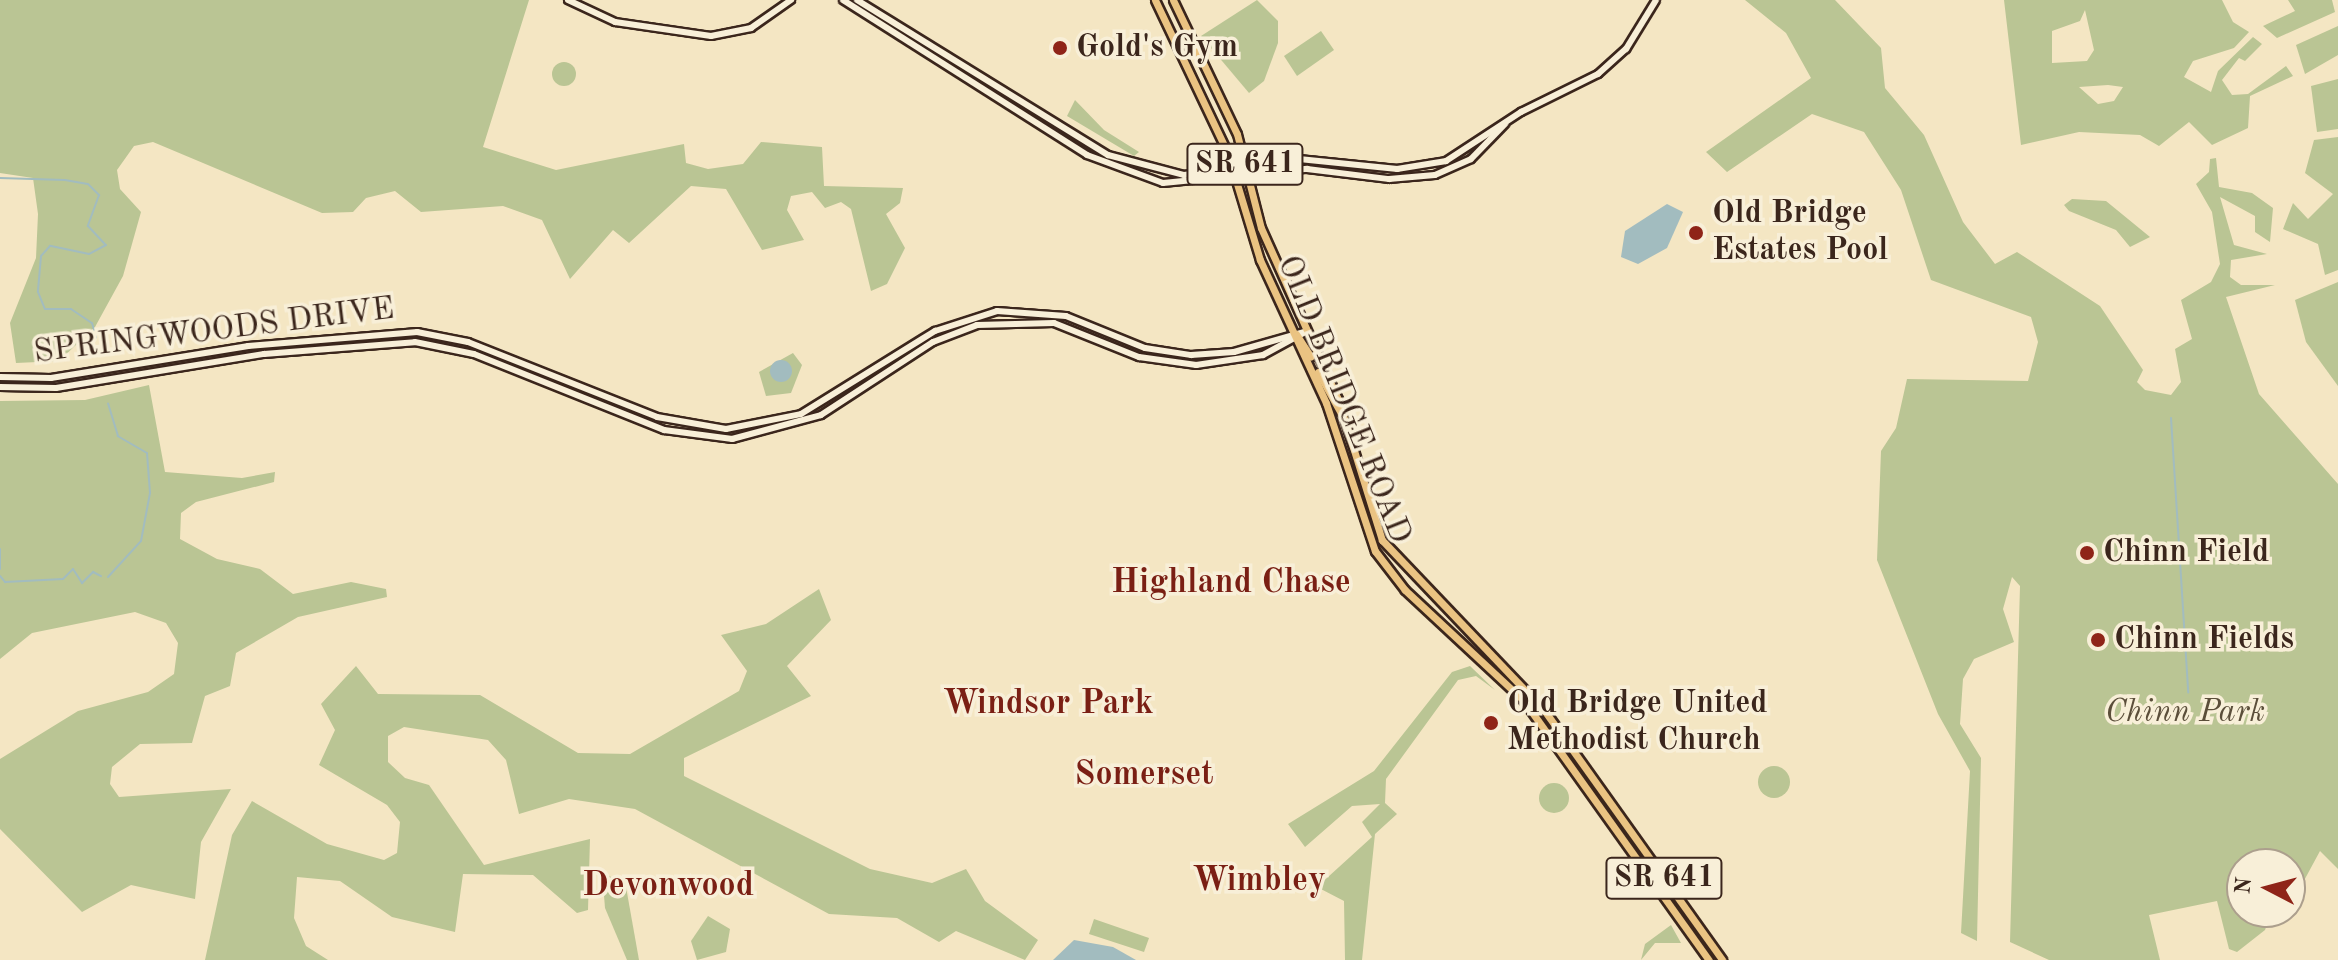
<!DOCTYPE html>
<html>
<head>
<meta charset="utf-8">
<style>
	body { margin:0 }
	#map { position:relative; width:2338px; height:960px; overflow:hidden; background:#f4e6c3; font-family:"Old Standard TT",serif }
	div>[style] { position:absolute }
	[style*='--x'] { left:calc(var(--x)*1px); top:calc(var(--y)*1px); width:calc(var(--w)*1px); rotate:calc(var(--a)*1deg) }
	.green>* { inset:0; background:#bac594 }
	.round { border-radius:50% }
	.water>* { inset:0; background:#a2bcbf }
	.stream>* { height:2px; margin:-1px; padding:0 1px; transform-origin:1px; border-radius:1px; background:#a2bcbf }
	.roads { filter:drop-shadow(2px 0 #3b261c) drop-shadow(-2px 0 #3b261c) drop-shadow(0 2px #3b261c) drop-shadow(0 -2px #3b261c) }
	.secondary>* { height:6px; margin:-3px; padding:0 3px; transform-origin:3px; border-radius:3px; background:#f8efd8 }
	.primary>* { height:7px; margin:-3.5px; padding:0 3.5px; transform-origin:3.5px; border-radius:3.5px; background:#eac382 }
	.dots>* { width:22px; height:22px; translate:-50% -50%; box-sizing:border-box; border:4px solid #f8efd8; border-radius:50% }
	span { translate:-50% -50%; white-space:nowrap; text-align:center; line-height:1.15; -webkit-text-stroke:7px #f8efd8; paint-order:stroke }
	.shield-label span { padding:2px 6px; background:#f8efd8; border:2px solid; border-radius:6px; -webkit-text-stroke-width:0 }
	.shield-label { font-size:30px; color:#3b261c; font-weight:700 }
	.poi-label { font-size:32px; color:#3b261c; font-weight:700 }
	.left { translate:0 -50%; text-align:left }
	.street-label { font-size:32px; color:#3b261c }
	.park-label { font-size:32px; color:#5b4e3a; font-style:italic }
	.neighbourhood-label { font-size:34px; color:#7a1f14; font-weight:700 }
	.north { position:absolute; left:2226px; top:848px; width:80px; height:80px; box-sizing:border-box; background:#f8efd8; border:2px solid #ac9f8d; border-radius:50%; rotate:276deg; font-size:22px; font-weight:700; line-height:32px; text-align:center; color:#3b261c }
	.north::after { content:''; display:block; margin:auto; width:28px; height:36px; background:#8f2418; clip-path:polygon(50% 0,100% 100%,50% 72%,0 100%) }
</style>
</head>
<body>
<div id="map">
	<div class="green">
		<div style="clip-path:polygon(0 0,529px 0,483px 147px,556px 170px,684px 144px,686px 163px,708px 169px,743px 164px,761px 142px,822px 147px,824px 186px,903px 188px,900px 203px,886px 214px,905px 248px,887px 284px,871px 291px,851px 209px,841px 202px,825px 208px,812px 192px,791px 196px,787px 210px,804px 240px,762px 250px,726px 189px,691px 186px,629px 243px,613px 230px,570px 279px,542px 220px,503px 206px,421px 212px,395px 191px,366px 198px,353px 212px,322px 213px,153px 142px,134px 146px,117px 170px,120px 189px,141px 212px,123px 276px,95px 327px,59px 361px,16px 363px,10px 323px,36px 258px,38px 214px,33px 178px,0 173px)"></div>
		<div style="clip-path:polygon(1257px 0,1278px 21px,1278px 43px,1264px 81px,1249px 93px,1201px 36px)"></div>
		<div style="clip-path:polygon(1745px 0,1835px 0,1881px 48px,1885px 88px,1924px 135px,1963px 222px,1995px 264px,2017px 252px,2100px 306px,2143px 370px,2137px 382px,2145px 390px,2171px 395px,2181px 382px,2175px 349px,2192px 339px,2181px 300px,2211px 282px,2220px 264px,2212px 212px,2196px 184px,2209px 172px,2210px 159px,2216px 158px,2219px 187px,2252px 193px,2273px 208px,2270px 242px,2255px 232px,2255px 216px,2220px 197px,2234px 245px,2267px 254px,2231px 260px,2230px 277px,2241px 285px,2275px 285px,2226px 297px,2259px 394px,2338px 484px,2338px 869px,2320px 851px,2300px 888px,2290px 888px,2290px 864px,2242px 864px,2242px 912px,2272px 912px,2265px 930px,2237px 952px,2229px 949px,2217px 901px,2149px 915px,2160px 960px,2049px 960px,2010px 942px,2020px 586px,2012px 577px,2003px 609px,2014px 642px,1974px 659px,1963px 679px,1960px 724px,1981px 758px,1977px 941px,1961px 933px,1970px 771px,1938px 714px,1877px 560px,1881px 451px,1896px 428px,1907px 379px,2028px 381px,2038px 342px,2031px 317px,1931px 280px,1901px 190px,1864px 132px,1812px 114px,1727px 172px,1706px 152px,1811px 78px,1786px 33px)"></div>
		<div style="clip-path:polygon(evenodd,2004px 0,2222px 0,2233px 22px,2249px 32px,2234px 48px,2193px 61px,2184px 77px,2211px 92px,2218px 71px,2253px 37px,2262px 44px,2245px 61px,2239px 58px,2222px 80px,2232px 95px,2248px 94px,2286px 66px,2293px 76px,2250px 96px,2248px 128px,2212px 145px,2189px 122px,2159px 146px,2140px 135px,2079px 132px,2021px 145px,2004px 0,2085px 10px,2094px 50px,2087px 61px,2052px 63px,2052px 31px,2080px 21px,2085px 10px,2004px 0,2079px 87px,2108px 85px,2123px 87px,2114px 101px,2098px 104px,2079px 87px)"></div>
		<div style="clip-path:polygon(2288px 0,2332px 0,2335px 12px,2277px 38px,2263px 26px,2295px 11px)"></div>
		<div style="clip-path:polygon(2338px 26px,2338px 55px,2305px 74px,2296px 45px)"></div>
		<div style="clip-path:polygon(1321px 31px,1334px 50px,1297px 76px,1284px 56px)"></div>
		<div class="round" style="left:552px;top:62px;width:24px;height:24px"></div>
		<div style="clip-path:polygon(2338px 79px,2338px 129px,2317px 132px,2311px 86px)"></div>
		<div style="clip-path:polygon(1075px 100px,1104px 130px,1139px 152px,1134px 156px,1067px 116px)"></div>
		<div style="clip-path:polygon(2338px 137px,2338px 270px,2325px 275px,2318px 244px,2283px 229px,2293px 203px,2308px 219px,2333px 194px,2305px 173px,2314px 140px)"></div>
		<div style="clip-path:polygon(2072px 199px,2106px 201px,2150px 237px,2130px 247px,2116px 230px,2069px 211px,2064px 205px)"></div>
		<div style="clip-path:polygon(2338px 282px,2338px 386px,2306px 342px,2295px 300px)"></div>
		<div style="clip-path:polygon(793px 353px,802px 365px,791px 393px,766px 396px,759px 372px)"></div>
		<div style="clip-path:polygon(149px 385px,165px 472px,242px 478px,275px 472px,274px 482px,196px 502px,181px 513px,180px 539px,217px 559px,260px 569px,293px 594px,351px 582px,386px 589px,387px 597px,298px 617px,236px 653px,230px 686px,205px 696px,192px 743px,140px 744px,112px 767px,110px 784px,119px 797px,231px 789px,201px 842px,195px 899px,131px 885px,82px 912px,0 829px,0 759px,78px 711px,148px 692px,174px 674px,178px 643px,166px 623px,135px 612px,32px 633px,0 659px,0 401px,85px 400px)"></div>
		<div style="clip-path:polygon(819px 589px,831px 620px,787px 666px,811px 696px,684px 758px,684px 776px,870px 869px,932px 883px,966px 869px,985px 901px,1038px 940px,1025px 960px,956px 931px,939px 942px,897px 918px,829px 914px,635px 809px,569px 799px,519px 814px,506px 760px,488px 740px,404px 727px,388px 736px,388px 762px,405px 778px,429px 785px,484px 865px,590px 839px,588px 910px,577px 913px,533px 875px,463px 874px,455px 932px,392px 917px,340px 881px,297px 877px,294px 918px,306px 946px,328px 960px,205px 960px,232px 835px,252px 801px,327px 844px,384px 860px,397px 853px,400px 822px,387px 805px,319px 765px,335px 730px,321px 704px,356px 666px,378px 694px,480px 695px,578px 753px,630px 754px,739px 691px,747px 671px,721px 635px,766px 624px)"></div>
		<div style="clip-path:polygon(1470px 666px,1495px 690px,1476px 676px,1458px 680px,1386px 779px,1385px 803px,1397px 814px,1375px 834px,1362px 960px,1345px 960px,1344px 901px,1317px 887px,1372px 837px,1362px 822px,1380px 804px,1352px 806px,1305px 847px,1288px 824px,1374px 771px,1452px 672px)"></div>
		<div class="round" style="left:1758px;top:766px;width:32px;height:32px"></div>
		<div class="round" style="left:1539px;top:783px;width:30px;height:30px"></div>
		<div style="clip-path:polygon(602px 871px,626px 887px,639px 960px,627px 960px,605px 908px)"></div>
		<div style="clip-path:polygon(708px 916px,730px 929px,726px 952px,697px 960px,691px 941px)"></div>
		<div style="clip-path:polygon(1094px 919px,1149px 938px,1144px 952px,1089px 934px)"></div>
		<div style="clip-path:polygon(1671px 925px,1681px 943px,1655px 943px,1641px 960px,1645px 944px)"></div>
	</div>
	<div class="water">
		<div style="clip-path:polygon(1667px 204px,1683px 212px,1667px 248px,1638px 264px,1621px 257px,1625px 231px)"></div>
		<div class="round" style="left:770px;top:360px;width:22px;height:22px"></div>
		<div style="clip-path:polygon(1074px 940px,1113px 947px,1136px 960px,1053px 960px)"></div>
	</div>
	<div class="stream">
		<div style="--x:0;--y:178;--w:65;--a:1.8"></div>
		<div style="--x:65;--y:180;--w:23;--a:10"></div>
		<div style="--x:88;--y:184;--w:16;--a:45"></div>
		<div style="--x:99;--y:195;--w:33;--a:110"></div>
		<div style="--x:88;--y:226;--w:26;--a:47"></div>
		<div style="--x:106;--y:245;--w:19;--a:152"></div>
		<div style="--x:89;--y:254;--w:40;--a:-168"></div>
		<div style="--x:50;--y:246;--w:13;--a:132"></div>
		<div style="--x:41;--y:256;--w:36;--a:95"></div>
		<div style="--x:38;--y:292;--w:18;--a:68"></div>
		<div style="--x:45;--y:309;--w:26;--a:0"></div>
		<div style="--x:71;--y:309;--w:25;--a:34"></div>
		<div style="--x:92;--y:323;--w:15;--a:74"></div>
		<div style="--x:2171;--y:418;--w:275;--a:86.4"></div>
		<div style="--x:0;--y:549;--w:20;--a:90"></div>
		<div style="--x:0;--y:576;--w:8;--a:50"></div>
		<div style="--x:5;--y:582;--w:58;--a:-3"></div>
		<div style="--x:63;--y:579;--w:14;--a:-45"></div>
		<div style="--x:73;--y:569;--w:17;--a:57"></div>
		<div style="--x:82;--y:583;--w:16;--a:-45"></div>
		<div style="--x:93;--y:572;--w:9;--a:27"></div>
		<div style="--x:108;--y:577;--w:49;--a:-47.5"></div>
		<div style="--x:141;--y:541;--w:49;--a:-79.4"></div>
		<div style="--x:150;--y:493;--w:40;--a:-94.3"></div>
		<div style="--x:147;--y:453;--w:34;--a:-150"></div>
		<div style="--x:118;--y:436;--w:34;--a:-107"></div>
	</div>
	<div class="roads">
		<div class="secondary">
			<div style="--x:568;--y:0;--w:52;--a:25.1"></div>
			<div style="--x:615;--y:22;--w:97;--a:8.3"></div>
			<div style="--x:711;--y:36;--w:41;--a:-11.3"></div>
			<div style="--x:751;--y:28;--w:49;--a:-35"></div>
			<div style="--x:843;--y:0;--w:289;--a:32.4"></div>
			<div style="--x:1087;--y:155;--w:81;--a:20.2"></div>
			<div style="--x:1163;--y:183;--w:145;--a:-5.6"></div>
			<div style="--x:1307;--y:169;--w:83;--a:7"></div>
			<div style="--x:1389;--y:179;--w:46;--a:-5"></div>
			<div style="--x:1435;--y:175;--w:39;--a:-24"></div>
			<div style="--x:1471;--y:159;--w:49;--a:-45.8"></div>
			<div style="--x:857;--y:0;--w:295;--a:31.7"></div>
			<div style="--x:1108;--y:155;--w:79;--a:14.7"></div>
			<div style="--x:1184;--y:175;--w:116;--a:-7.9"></div>
			<div style="--x:1299;--y:159;--w:99;--a:5.8"></div>
			<div style="--x:1397;--y:169;--w:50;--a:-9.3"></div>
			<div style="--x:1446;--y:161;--w:90;--a:-33.2"></div>
			<div style="--x:1521;--y:112;--w:86;--a:-26.3"></div>
			<div style="--x:1598;--y:74;--w:38;--a:-42"></div>
			<div style="--x:1626;--y:49;--w:57;--a:-58.5"></div>
			<div style="--x:0;--y:377;--w:51;--a:1.1"></div>
			<div style="--x:51;--y:378;--w:200;--a:-9.2"></div>
			<div style="--x:248;--y:346;--w:170;--a:-4.7"></div>
			<div style="--x:417;--y:332;--w:52;--a:11.1"></div>
			<div style="--x:468;--y:342;--w:203;--a:21.6"></div>
			<div style="--x:657;--y:417;--w:70;--a:9.9"></div>
			<div style="--x:726;--y:429;--w:76;--a:-11.3"></div>
			<div style="--x:801;--y:414;--w:158;--a:-31.8"></div>
			<div style="--x:935;--y:331;--w:65;--a:-17.9"></div>
			<div style="--x:997;--y:311;--w:69;--a:4.1"></div>
			<div style="--x:1066;--y:316;--w:85;--a:22.1"></div>
			<div style="--x:1145;--y:348;--w:47;--a:8.7"></div>
			<div style="--x:1191;--y:355;--w:43;--a:-4"></div>
			<div style="--x:1234;--y:352;--w:76;--a:-16"></div>
			<div style="--x:0;--y:387;--w:56;--a:1"></div>
			<div style="--x:56;--y:388;--w:211;--a:-9.3"></div>
			<div style="--x:264;--y:354;--w:151;--a:-4.5"></div>
			<div style="--x:415;--y:342;--w:60;--a:11.5"></div>
			<div style="--x:474;--y:354;--w:205;--a:21.8"></div>
			<div style="--x:664;--y:430;--w:69;--a:7.5"></div>
			<div style="--x:732;--y:439;--w:92;--a:-15.1"></div>
			<div style="--x:821;--y:415;--w:134;--a:-33.1"></div>
			<div style="--x:933;--y:342;--w:47;--a:-21.1"></div>
			<div style="--x:977;--y:325;--w:77;--a:-1.5"></div>
			<div style="--x:1054;--y:323;--w:92;--a:21.8"></div>
			<div style="--x:1139;--y:357;--w:58;--a:8"></div>
			<div style="--x:1196;--y:365;--w:68;--a:-8.5"></div>
			<div style="--x:1263;--y:355;--w:50;--a:-28.6"></div>
		</div>
		<div class="primary">
			<div style="--x:1155;--y:0;--w:170;--a:64.6"></div>
			<div style="--x:1228;--y:154;--w:111;--a:73.2"></div>
			<div style="--x:1260;--y:260;--w:157;--a:65.2"></div>
			<div style="--x:1326;--y:403;--w:156;--a:71.7"></div>
			<div style="--x:1375;--y:551;--w:49;--a:52.4"></div>
			<div style="--x:1405;--y:590;--w:163;--a:43"></div>
			<div style="--x:1524;--y:701;--w:318;--a:54.5"></div>
			<div style="--x:1173;--y:0;--w:148;--a:64.5"></div>
			<div style="--x:1237;--y:134;--w:97;--a:75.7"></div>
			<div style="--x:1261;--y:228;--w:188;--a:65.8"></div>
			<div style="--x:1338;--y:399;--w:148;--a:72.7"></div>
			<div style="--x:1382;--y:540;--w:235;--a:46.4"></div>
			<div style="--x:1544;--y:710;--w:307;--a:54.5"></div>
			<div style="--x:1296;--y:334;--w:27;--a:57"></div>
			<div style="--x:1318;--y:372;--w:51;--a:60.9"></div>
		</div>
	</div>
	<div class="dots">
		<div style="left:1060px;top:48px;background:#8f2418"></div>
		<div style="left:1696px;top:233px;background:#8f2418"></div>
		<div style="left:2087px;top:553px;background:#8f2418"></div>
		<div style="left:2098px;top:640px;background:#8f2418"></div>
		<div style="left:1491px;top:723px;background:#8f2418"></div>
	</div>
	<div class="shield-label">
		<span style="left:1245px;top:164px">SR 641</span>
		<span style="left:1664px;top:878px">SR 641</span>
	</div>
	<div class="poi-label">
		<span class="left" style="left:1076px;top:48px">Gold's Gym</span>
		<span class="left" style="left:1712px;top:233px">Old Bridge<br>Estates Pool</span>
		<span class="left" style="left:2103px;top:553px">Chinn Field</span>
		<span class="left" style="left:2114px;top:640px">Chinn Fields</span>
		<span class="left" style="left:1507px;top:723px">Old Bridge United<br>Methodist Church</span>
	</div>
	<div class="street-label">
		<span style="left:214px;top:332px;rotate:-7deg">SPRINGWOODS DRIVE</span>
		<span style="left:1343px;top:400px;rotate:68deg">OLD BRIDGE ROAD</span>
	</div>
	<div class="park-label">
		<span style="left:2185px;top:713px">Chinn Park</span>
	</div>
	<div class="neighbourhood-label">
		<span style="left:1231px;top:584px">Highland Chase</span>
		<span style="left:1048px;top:705px">Windsor Park</span>
		<span style="left:1144px;top:776px">Somerset</span>
		<span style="left:1259px;top:882px">Wimbley</span>
		<span style="left:668px;top:887px">Devonwood</span>
	</div>
	<div class="north">N</div>
</div>
</body>
</html>
